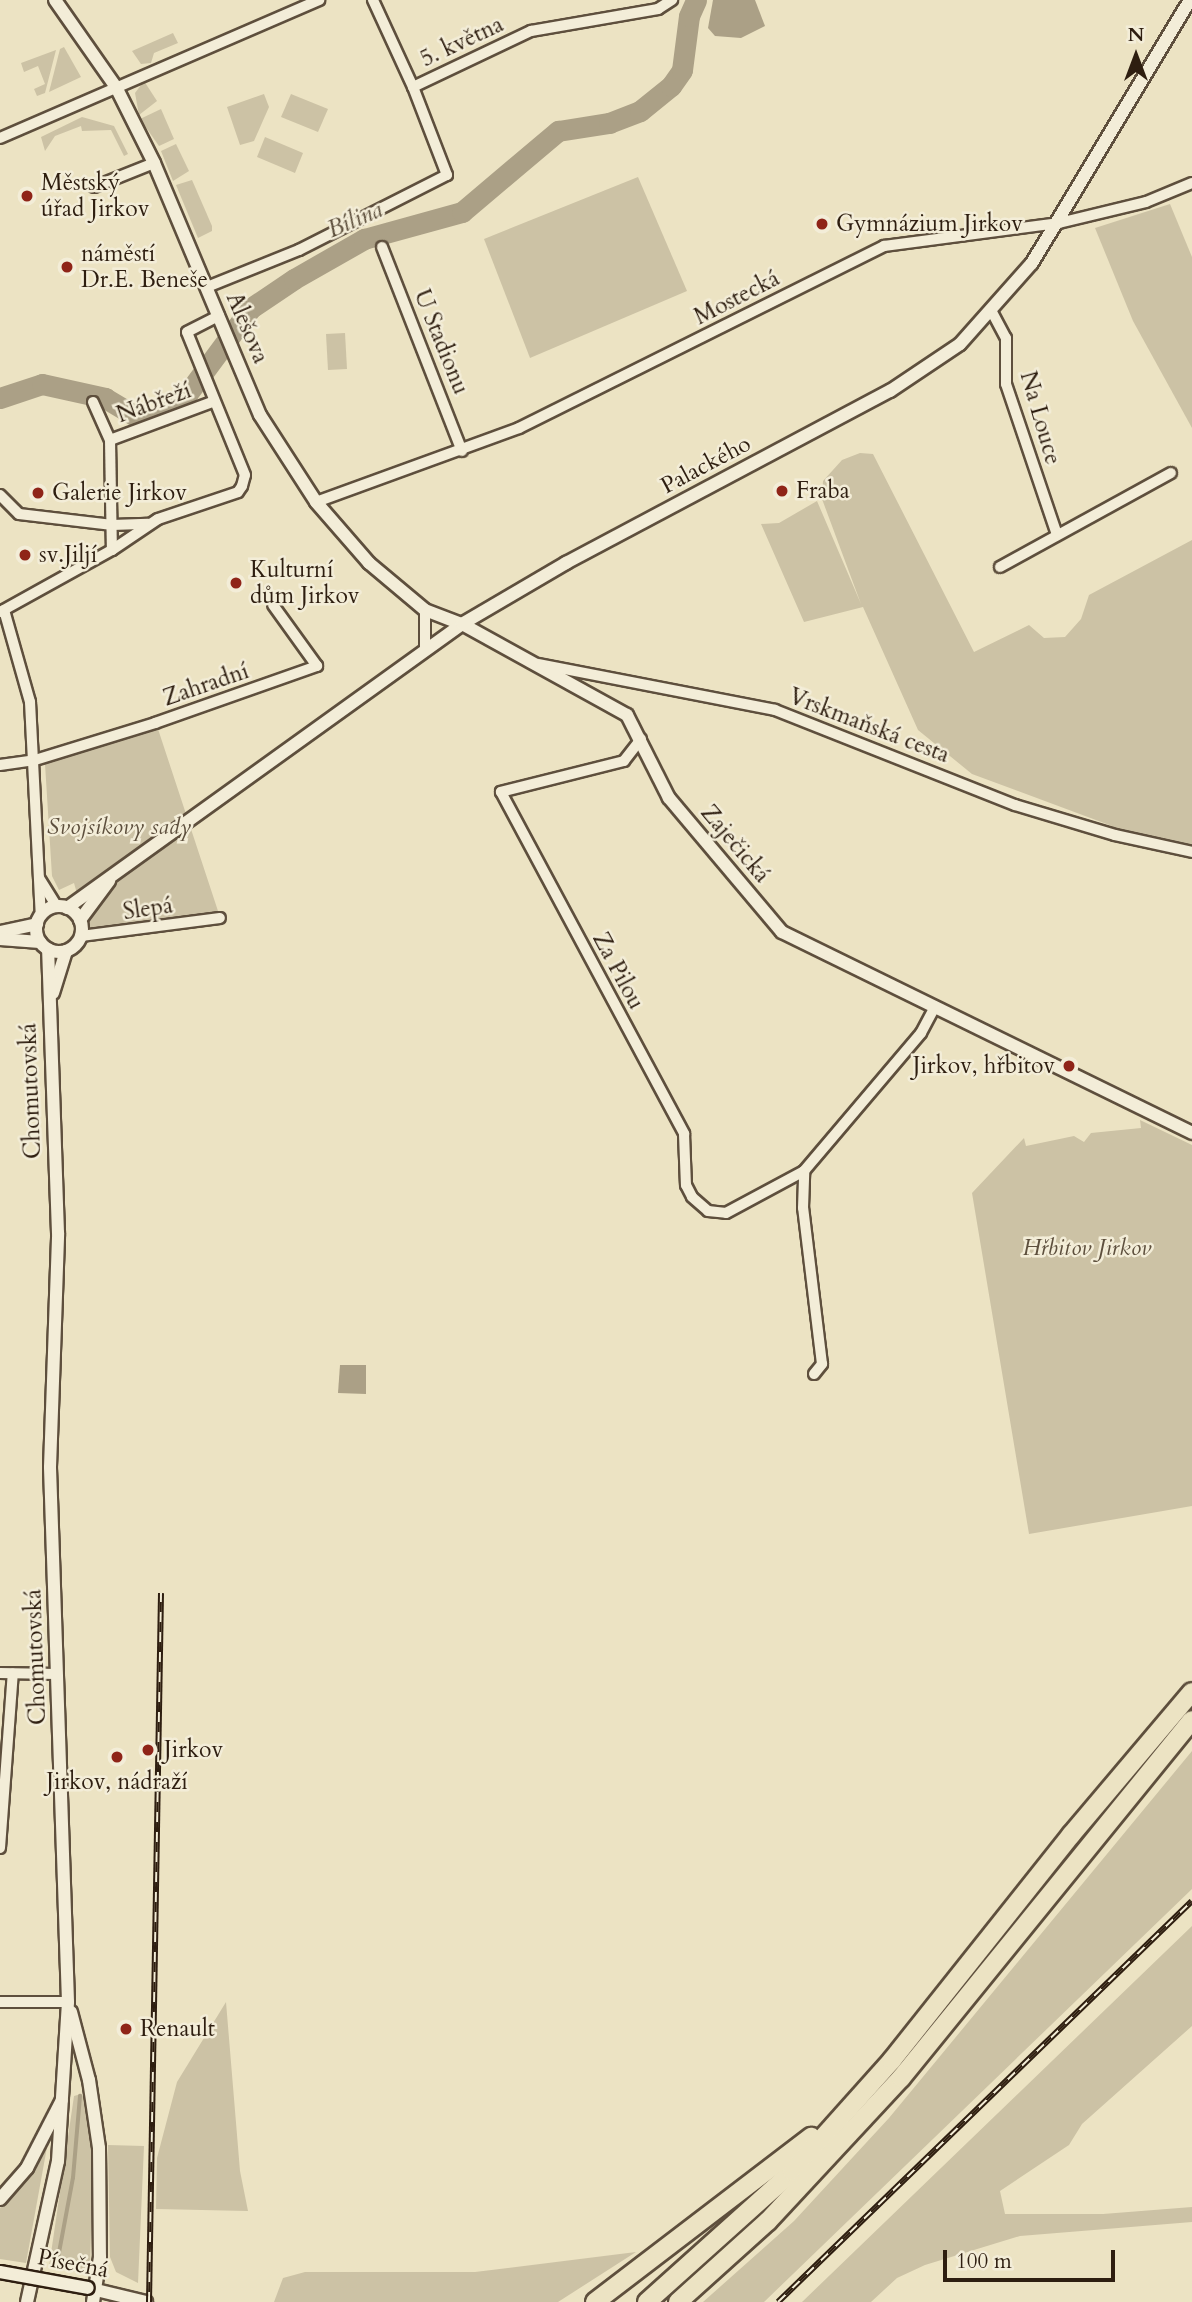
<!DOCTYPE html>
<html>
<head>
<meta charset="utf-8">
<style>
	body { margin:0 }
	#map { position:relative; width:1192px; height:2302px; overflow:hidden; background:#ece3c3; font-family:Cardo,serif }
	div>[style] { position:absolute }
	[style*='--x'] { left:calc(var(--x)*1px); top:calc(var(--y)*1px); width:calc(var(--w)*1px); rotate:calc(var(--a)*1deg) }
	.green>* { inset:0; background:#ccc2a5 }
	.water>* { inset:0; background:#aba086 }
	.stream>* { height:3.5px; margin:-1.75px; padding:0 1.75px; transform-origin:1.75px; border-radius:1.75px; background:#aba086 }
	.river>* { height:21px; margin:-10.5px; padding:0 10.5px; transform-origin:10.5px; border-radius:10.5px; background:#aba086 }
	.roads { filter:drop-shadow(2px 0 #5e4f3d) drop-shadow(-2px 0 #5e4f3d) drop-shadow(0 2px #5e4f3d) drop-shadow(0 -2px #5e4f3d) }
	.street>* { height:10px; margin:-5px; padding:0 5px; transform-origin:5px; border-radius:5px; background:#f3edd8 }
	.secondary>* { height:12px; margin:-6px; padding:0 6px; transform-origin:6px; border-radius:6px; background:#f3edd8 }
	.secondary>.ring { margin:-6px; padding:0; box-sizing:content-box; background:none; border:12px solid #f3edd8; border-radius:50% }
	.highway>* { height:18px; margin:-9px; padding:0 9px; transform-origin:9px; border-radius:9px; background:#ece3c3 }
	.rail>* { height:6px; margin-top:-3px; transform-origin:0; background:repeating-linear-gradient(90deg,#f3edd8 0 10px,#2e1e10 0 20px); box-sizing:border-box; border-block:2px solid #2e1e10 }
	.bridges { filter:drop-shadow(2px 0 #2e1e10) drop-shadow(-2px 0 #2e1e10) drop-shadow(0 2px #2e1e10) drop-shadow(0 -2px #2e1e10) }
	.secondary-bridge>* { height:12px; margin:-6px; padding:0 6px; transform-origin:6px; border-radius:6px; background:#f3edd8 }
	.dots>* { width:19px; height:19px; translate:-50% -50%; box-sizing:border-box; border:4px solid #f3edd8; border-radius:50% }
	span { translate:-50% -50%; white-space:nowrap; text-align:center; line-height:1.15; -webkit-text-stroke:5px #f3edd8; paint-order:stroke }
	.street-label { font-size:23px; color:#2e1e10 }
	.poi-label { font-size:23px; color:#2e1e10 }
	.left { translate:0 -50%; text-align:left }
	.right { translate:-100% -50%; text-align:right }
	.park-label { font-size:23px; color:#5d4f3d; font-style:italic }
	.water-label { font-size:24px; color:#5a4c39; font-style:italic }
	.north { position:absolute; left:1101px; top:21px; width:70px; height:70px; -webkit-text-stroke:5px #f3edd8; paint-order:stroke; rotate:0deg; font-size:19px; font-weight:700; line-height:28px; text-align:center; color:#2e1e10 }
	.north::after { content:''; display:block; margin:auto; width:24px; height:32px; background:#2e1e10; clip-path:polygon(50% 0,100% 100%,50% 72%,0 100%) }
	.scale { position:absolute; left:943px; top:2250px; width:172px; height:32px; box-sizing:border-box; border:4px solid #2e1e10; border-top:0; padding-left:9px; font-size:21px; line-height:24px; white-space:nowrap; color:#2e1e10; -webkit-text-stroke:5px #f3edd8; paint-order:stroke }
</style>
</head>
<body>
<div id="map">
	<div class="green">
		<div style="clip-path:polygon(173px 33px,178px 43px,154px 53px,151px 63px,141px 64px,132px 51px)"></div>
		<div style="clip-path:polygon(64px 47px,81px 77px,49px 92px,60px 49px)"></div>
		<div style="clip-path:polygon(56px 50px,45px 93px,37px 96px,34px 89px,45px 84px,38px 66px,24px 72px,21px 63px)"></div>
		<div style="clip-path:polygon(144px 81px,157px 101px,139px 115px,135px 93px)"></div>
		<div style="clip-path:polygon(264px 94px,269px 107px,254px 141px,240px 145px,227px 107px)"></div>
		<div style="clip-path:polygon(291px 94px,328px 109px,318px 132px,281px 117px)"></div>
		<div style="clip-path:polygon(161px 109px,174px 139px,159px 146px,140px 119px)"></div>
		<div style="clip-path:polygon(82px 117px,114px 126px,128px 154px,124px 156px,111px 130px,82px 131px,81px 126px,55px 136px,45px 151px,41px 137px)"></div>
		<div style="clip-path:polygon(265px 137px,303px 153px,295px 173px,257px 157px)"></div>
		<div style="clip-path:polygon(176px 144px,189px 171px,173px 181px,161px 151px)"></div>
		<div style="clip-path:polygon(638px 177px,687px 291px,530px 358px,484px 239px)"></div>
		<div style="clip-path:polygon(192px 180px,212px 226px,212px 231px,198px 238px,176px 185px)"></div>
		<div style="clip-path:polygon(1170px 204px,1192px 257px,1192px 428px,1133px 321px,1095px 228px)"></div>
		<div style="clip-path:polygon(345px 333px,347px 369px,328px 370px,326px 334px)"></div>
		<div style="clip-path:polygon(860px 453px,873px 454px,974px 652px,1029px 625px,1044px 638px,1065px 637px,1081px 619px,1089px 595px,1192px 540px,1192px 847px,1114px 833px,1112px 826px,972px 774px,918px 730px,863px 607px,804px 622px,761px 524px,779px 523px,817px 501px,861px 604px,822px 499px,823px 481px,842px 460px)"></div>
		<div style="clip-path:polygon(158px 729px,219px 914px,88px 933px,74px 883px,59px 890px,52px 876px,45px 764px)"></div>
		<div style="clip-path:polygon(1140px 1120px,1192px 1145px,1192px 1506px,1029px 1534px,972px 1193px,1024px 1138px,1026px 1146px,1074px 1136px,1084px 1142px,1091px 1133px,1141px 1128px)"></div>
		<div style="clip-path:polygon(1192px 1751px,1192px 1889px,764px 2302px,703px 2302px,794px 2221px,889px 2118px)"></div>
		<div style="clip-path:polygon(1192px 1926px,1192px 2026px,1082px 2124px,1069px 2145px,1000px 2191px,1005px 2214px,1103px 2214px,1192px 2207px,1192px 2222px,1020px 2236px,925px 2265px,897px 2278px,871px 2302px,802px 2302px)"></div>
		<div style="clip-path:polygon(226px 2002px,240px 2171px,248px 2211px,156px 2209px,157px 2158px,177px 2082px)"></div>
		<div style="clip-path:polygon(81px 2094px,86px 2099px,93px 2143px,90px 2275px,49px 2267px,74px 2096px)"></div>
		<div style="clip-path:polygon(108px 2145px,144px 2146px,138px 2283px,116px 2272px,110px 2257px)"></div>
		<div style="clip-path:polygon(47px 2147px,26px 2263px,0 2259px,0 2208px,24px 2184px)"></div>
		<div style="clip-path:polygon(636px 2252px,558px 2302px,274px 2302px,283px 2278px,305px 2272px,475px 2272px)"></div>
	</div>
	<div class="water">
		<div style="clip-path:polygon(713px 0,755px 0,765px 26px,741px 38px,715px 36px,708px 28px)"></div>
		<div style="clip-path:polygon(340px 1365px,366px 1365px,366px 1394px,338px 1393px)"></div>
	</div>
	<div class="stream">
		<div style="--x:58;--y:2258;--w:81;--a:-79.4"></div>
		<div style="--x:73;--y:2178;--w:82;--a:-85.1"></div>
	</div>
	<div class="river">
		<div style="--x:0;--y:398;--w:44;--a:-18.4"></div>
		<div style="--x:42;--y:384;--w:65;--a:12.5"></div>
		<div style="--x:105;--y:398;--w:43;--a:30.7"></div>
		<div style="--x:142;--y:420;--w:22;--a:-10"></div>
		<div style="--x:164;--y:416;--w:33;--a:-44"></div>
		<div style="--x:188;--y:393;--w:106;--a:-53.5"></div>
		<div style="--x:251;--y:308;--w:52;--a:-34"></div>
		<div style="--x:294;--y:279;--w:81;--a:-29.7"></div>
		<div style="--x:364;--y:239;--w:102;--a:-15.4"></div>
		<div style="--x:462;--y:212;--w:126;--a:-40.2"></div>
		<div style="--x:558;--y:131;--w:52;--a:-8.9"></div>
		<div style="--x:609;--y:123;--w:33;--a:-21"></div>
		<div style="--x:640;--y:111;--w:40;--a:-39"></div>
		<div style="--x:671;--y:86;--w:19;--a:-55"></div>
		<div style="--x:682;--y:70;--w:54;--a:-82.6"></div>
		<div style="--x:689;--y:16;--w:17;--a:-66"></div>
	</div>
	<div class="roads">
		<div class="street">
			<div style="--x:413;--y:87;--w:131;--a:-25.4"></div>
			<div style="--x:531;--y:31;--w:129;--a:-9.8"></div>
			<div style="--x:658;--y:9;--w:17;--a:-33"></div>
			<div style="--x:0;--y:138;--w:348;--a:-23.4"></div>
			<div style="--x:94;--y:187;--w:65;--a:-21.8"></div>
			<div style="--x:382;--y:247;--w:219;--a:68.6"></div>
			<div style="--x:207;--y:287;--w:99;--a:-21.9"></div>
			<div style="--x:299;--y:250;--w:166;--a:-26.9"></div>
			<div style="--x:447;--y:175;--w:94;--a:-111.1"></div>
			<div style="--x:413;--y:87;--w:96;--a:-114.7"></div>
			<div style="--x:992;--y:312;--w:30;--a:62"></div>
			<div style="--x:1006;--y:338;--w:46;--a:90"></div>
			<div style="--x:1006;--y:384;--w:159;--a:71.3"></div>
			<div style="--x:93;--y:402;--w:42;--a:65.9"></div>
			<div style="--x:110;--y:440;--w:109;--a:-20.4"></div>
			<div style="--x:110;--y:440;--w:110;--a:89"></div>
			<div style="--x:0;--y:495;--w:27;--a:45"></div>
			<div style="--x:19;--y:514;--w:94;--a:6.7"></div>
			<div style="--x:112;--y:525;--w:36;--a:-2"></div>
			<div style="--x:316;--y:502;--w:216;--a:-20"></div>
			<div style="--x:519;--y:428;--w:408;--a:-26.5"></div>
			<div style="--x:884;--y:246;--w:177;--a:-7.5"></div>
			<div style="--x:1059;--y:223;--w:89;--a:-13.6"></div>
			<div style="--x:1146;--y:202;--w:50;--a:-22.4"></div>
			<div style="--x:1000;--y:567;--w:195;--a:-28.8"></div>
			<div style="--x:4;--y:610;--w:96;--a:74.2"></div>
			<div style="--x:30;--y:702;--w:214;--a:87.1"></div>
			<div style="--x:0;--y:612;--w:128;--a:-29"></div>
			<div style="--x:112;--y:550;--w:55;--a:-34"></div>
			<div style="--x:158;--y:519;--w:84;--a:-18.6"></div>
			<div style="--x:238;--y:492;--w:7;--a:-56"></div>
			<div style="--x:242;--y:486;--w:11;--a:-75"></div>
			<div style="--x:245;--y:475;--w:154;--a:-112.1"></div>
			<div style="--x:187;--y:332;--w:36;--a:-27"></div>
			<div style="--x:425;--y:650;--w:40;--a:-90"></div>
			<div style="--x:539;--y:664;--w:240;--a:11"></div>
			<div style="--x:775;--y:710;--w:258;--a:21.6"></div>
			<div style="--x:1015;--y:805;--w:104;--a:16.7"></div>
			<div style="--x:1115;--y:835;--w:79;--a:12.4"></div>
			<div style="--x:641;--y:739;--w:28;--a:128"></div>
			<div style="--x:624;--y:761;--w:127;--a:165.9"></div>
			<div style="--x:501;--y:792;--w:388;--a:61.8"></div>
			<div style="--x:684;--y:1134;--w:51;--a:87.8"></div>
			<div style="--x:686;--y:1185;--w:13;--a:63"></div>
			<div style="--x:692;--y:1197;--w:21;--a:41"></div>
			<div style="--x:708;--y:1211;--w:18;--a:6"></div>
			<div style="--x:726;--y:1213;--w:89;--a:-28.3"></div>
			<div style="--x:0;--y:765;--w:35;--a:-8"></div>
			<div style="--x:35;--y:760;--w:126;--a:-17.1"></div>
			<div style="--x:155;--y:723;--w:172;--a:-19.4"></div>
			<div style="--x:317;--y:666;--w:75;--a:-125.8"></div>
			<div style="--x:39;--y:878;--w:34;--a:58"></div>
			<div style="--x:81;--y:936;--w:140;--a:-7.4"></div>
			<div style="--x:814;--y:1374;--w:13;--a:-51"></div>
			<div style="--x:822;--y:1364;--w:157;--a:-96.9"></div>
			<div style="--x:803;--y:1208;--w:37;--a:-88"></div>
			<div style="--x:804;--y:1171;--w:181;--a:-49.7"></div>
			<div style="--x:921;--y:1033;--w:30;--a:-62"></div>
			<div style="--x:0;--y:1673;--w:57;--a:1"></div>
			<div style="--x:0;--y:1848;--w:175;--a:-85.8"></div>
			<div style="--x:0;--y:2002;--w:68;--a:0"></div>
		</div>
		<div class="secondary">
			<div style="--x:55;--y:0;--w:106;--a:55"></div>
			<div style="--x:116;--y:87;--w:85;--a:63.4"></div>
			<div style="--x:154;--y:163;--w:273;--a:67.2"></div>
			<div style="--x:260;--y:415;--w:103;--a:57.2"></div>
			<div style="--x:316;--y:502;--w:81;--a:49"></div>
			<div style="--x:369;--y:563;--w:73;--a:40"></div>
			<div style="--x:425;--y:610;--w:40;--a:21"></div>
			<div style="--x:462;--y:624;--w:188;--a:28.9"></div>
			<div style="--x:627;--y:715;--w:93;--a:63.2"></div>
			<div style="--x:669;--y:798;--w:175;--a:49.9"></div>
			<div style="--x:782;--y:932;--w:457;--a:26.1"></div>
			<div class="ring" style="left:36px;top:906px;width:34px;height:34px"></div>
			<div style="--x:67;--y:908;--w:486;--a:-35.7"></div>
			<div style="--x:462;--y:624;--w:121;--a:-30.4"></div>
			<div style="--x:566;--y:563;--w:367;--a:-28"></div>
			<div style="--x:890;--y:391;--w:84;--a:-33.9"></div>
			<div style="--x:960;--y:344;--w:108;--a:-48.4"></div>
			<div style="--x:1032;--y:263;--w:307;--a:-59"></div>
			<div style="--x:80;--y:920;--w:49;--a:-53.4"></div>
			<div style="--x:0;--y:932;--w:38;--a:-12"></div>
			<div style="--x:0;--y:939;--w:40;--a:4.3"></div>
			<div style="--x:53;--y:993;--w:44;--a:-72.8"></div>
			<div style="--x:71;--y:2012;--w:70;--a:75.2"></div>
			<div style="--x:89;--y:2080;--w:69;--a:81.6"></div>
			<div style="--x:99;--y:2148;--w:109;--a:89.5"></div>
			<div style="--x:100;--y:2257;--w:46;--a:98.8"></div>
			<div style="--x:0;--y:2199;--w:41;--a:-48.9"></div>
			<div style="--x:27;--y:2168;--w:76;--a:-62.8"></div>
			<div style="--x:88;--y:2288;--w:60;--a:13.6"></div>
			<div style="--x:27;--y:2302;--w:144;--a:-77.6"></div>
			<div style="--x:58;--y:2161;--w:159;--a:-86.4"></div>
			<div style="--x:68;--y:2002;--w:535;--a:-91.93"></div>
			<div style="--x:50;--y:1467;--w:234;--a:-88"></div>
			<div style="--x:58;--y:1233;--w:284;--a:-92"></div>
		</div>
		<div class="highway">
			<div style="--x:595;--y:2302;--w:272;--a:-37.4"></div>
			<div style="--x:647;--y:2302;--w:195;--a:-41.9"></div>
			<div style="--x:792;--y:2172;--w:150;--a:-48.2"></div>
			<div style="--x:892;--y:2060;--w:288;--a:-51.5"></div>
			<div style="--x:1071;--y:1835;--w:187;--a:-49.8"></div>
			<div style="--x:678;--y:2302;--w:121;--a:-42"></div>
			<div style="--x:768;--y:2221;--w:195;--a:-47.1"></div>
			<div style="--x:901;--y:2078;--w:461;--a:-50.9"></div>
		</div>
	</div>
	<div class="rail">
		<div style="--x:149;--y:2302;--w:709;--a:-89.03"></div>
		<div style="--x:778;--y:2302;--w:576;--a:-44.09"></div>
	</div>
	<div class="bridges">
		<div class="secondary-bridge">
			<div style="--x:0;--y:2272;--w:89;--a:10.3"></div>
		</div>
	</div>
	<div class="dots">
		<div style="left:27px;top:196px;background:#8f2418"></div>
		<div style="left:822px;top:224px;background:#8f2418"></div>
		<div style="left:67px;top:267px;background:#8f2418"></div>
		<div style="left:782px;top:491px;background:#8f2418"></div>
		<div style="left:38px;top:493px;background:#8f2418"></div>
		<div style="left:25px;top:555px;background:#8f2418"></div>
		<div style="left:236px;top:583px;background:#8f2418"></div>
		<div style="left:1069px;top:1066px;background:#8f2418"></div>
		<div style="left:148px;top:1750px;background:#8f2418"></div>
		<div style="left:117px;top:1757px;background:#8f2418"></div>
		<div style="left:126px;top:2029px;background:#8f2418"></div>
	</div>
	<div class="street-label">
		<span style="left:462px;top:42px;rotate:-25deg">5. května</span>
		<span style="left:737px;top:298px;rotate:-27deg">Mostecká</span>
		<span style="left:247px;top:328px;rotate:67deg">Alešova</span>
		<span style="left:441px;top:342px;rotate:68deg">U Stadionu</span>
		<span style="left:154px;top:403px;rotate:-20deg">Nábřeží</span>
		<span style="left:1040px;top:418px;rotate:74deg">Na Louce</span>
		<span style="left:706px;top:465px;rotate:-28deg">Palackého</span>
		<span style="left:206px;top:685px;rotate:-19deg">Zahradní</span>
		<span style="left:869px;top:726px;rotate:21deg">Vrskmaňská cesta</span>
		<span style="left:735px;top:844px;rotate:50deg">Zaječická</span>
		<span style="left:148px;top:909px;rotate:-8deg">Slepá</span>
		<span style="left:618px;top:971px;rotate:62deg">Za Pilou</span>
		<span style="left:31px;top:1091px;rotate:-92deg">Chomutovská</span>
		<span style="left:36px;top:1657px;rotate:-92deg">Chomutovská</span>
		<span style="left:73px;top:2264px;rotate:11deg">Písečná</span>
	</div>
	<div class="poi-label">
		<span class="left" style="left:41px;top:196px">Městský<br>úřad Jirkov</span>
		<span class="left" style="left:836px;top:224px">Gymnázium Jirkov</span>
		<span class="left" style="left:81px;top:267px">náměstí<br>Dr.E. Beneše</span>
		<span class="left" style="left:796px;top:491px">Fraba</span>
		<span class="left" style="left:52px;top:493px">Galerie Jirkov</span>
		<span class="left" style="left:39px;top:555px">sv.Jiljí</span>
		<span class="left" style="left:250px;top:583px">Kulturní<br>dům Jirkov</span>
		<span class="right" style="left:1055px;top:1066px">Jirkov, hřbitov</span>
		<span class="left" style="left:164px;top:1750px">Jirkov</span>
		<span style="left:117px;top:1782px">Jirkov, nádraží</span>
		<span class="left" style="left:140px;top:2029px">Renault</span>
	</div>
	<div class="park-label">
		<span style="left:119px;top:827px">Svojsíkovy sady</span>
		<span style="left:1087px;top:1248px">Hřbitov Jirkov</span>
	</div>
	<div class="water-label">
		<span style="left:355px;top:220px;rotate:-23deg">Bílina</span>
	</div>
	<div class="north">N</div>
	<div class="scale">100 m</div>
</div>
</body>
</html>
